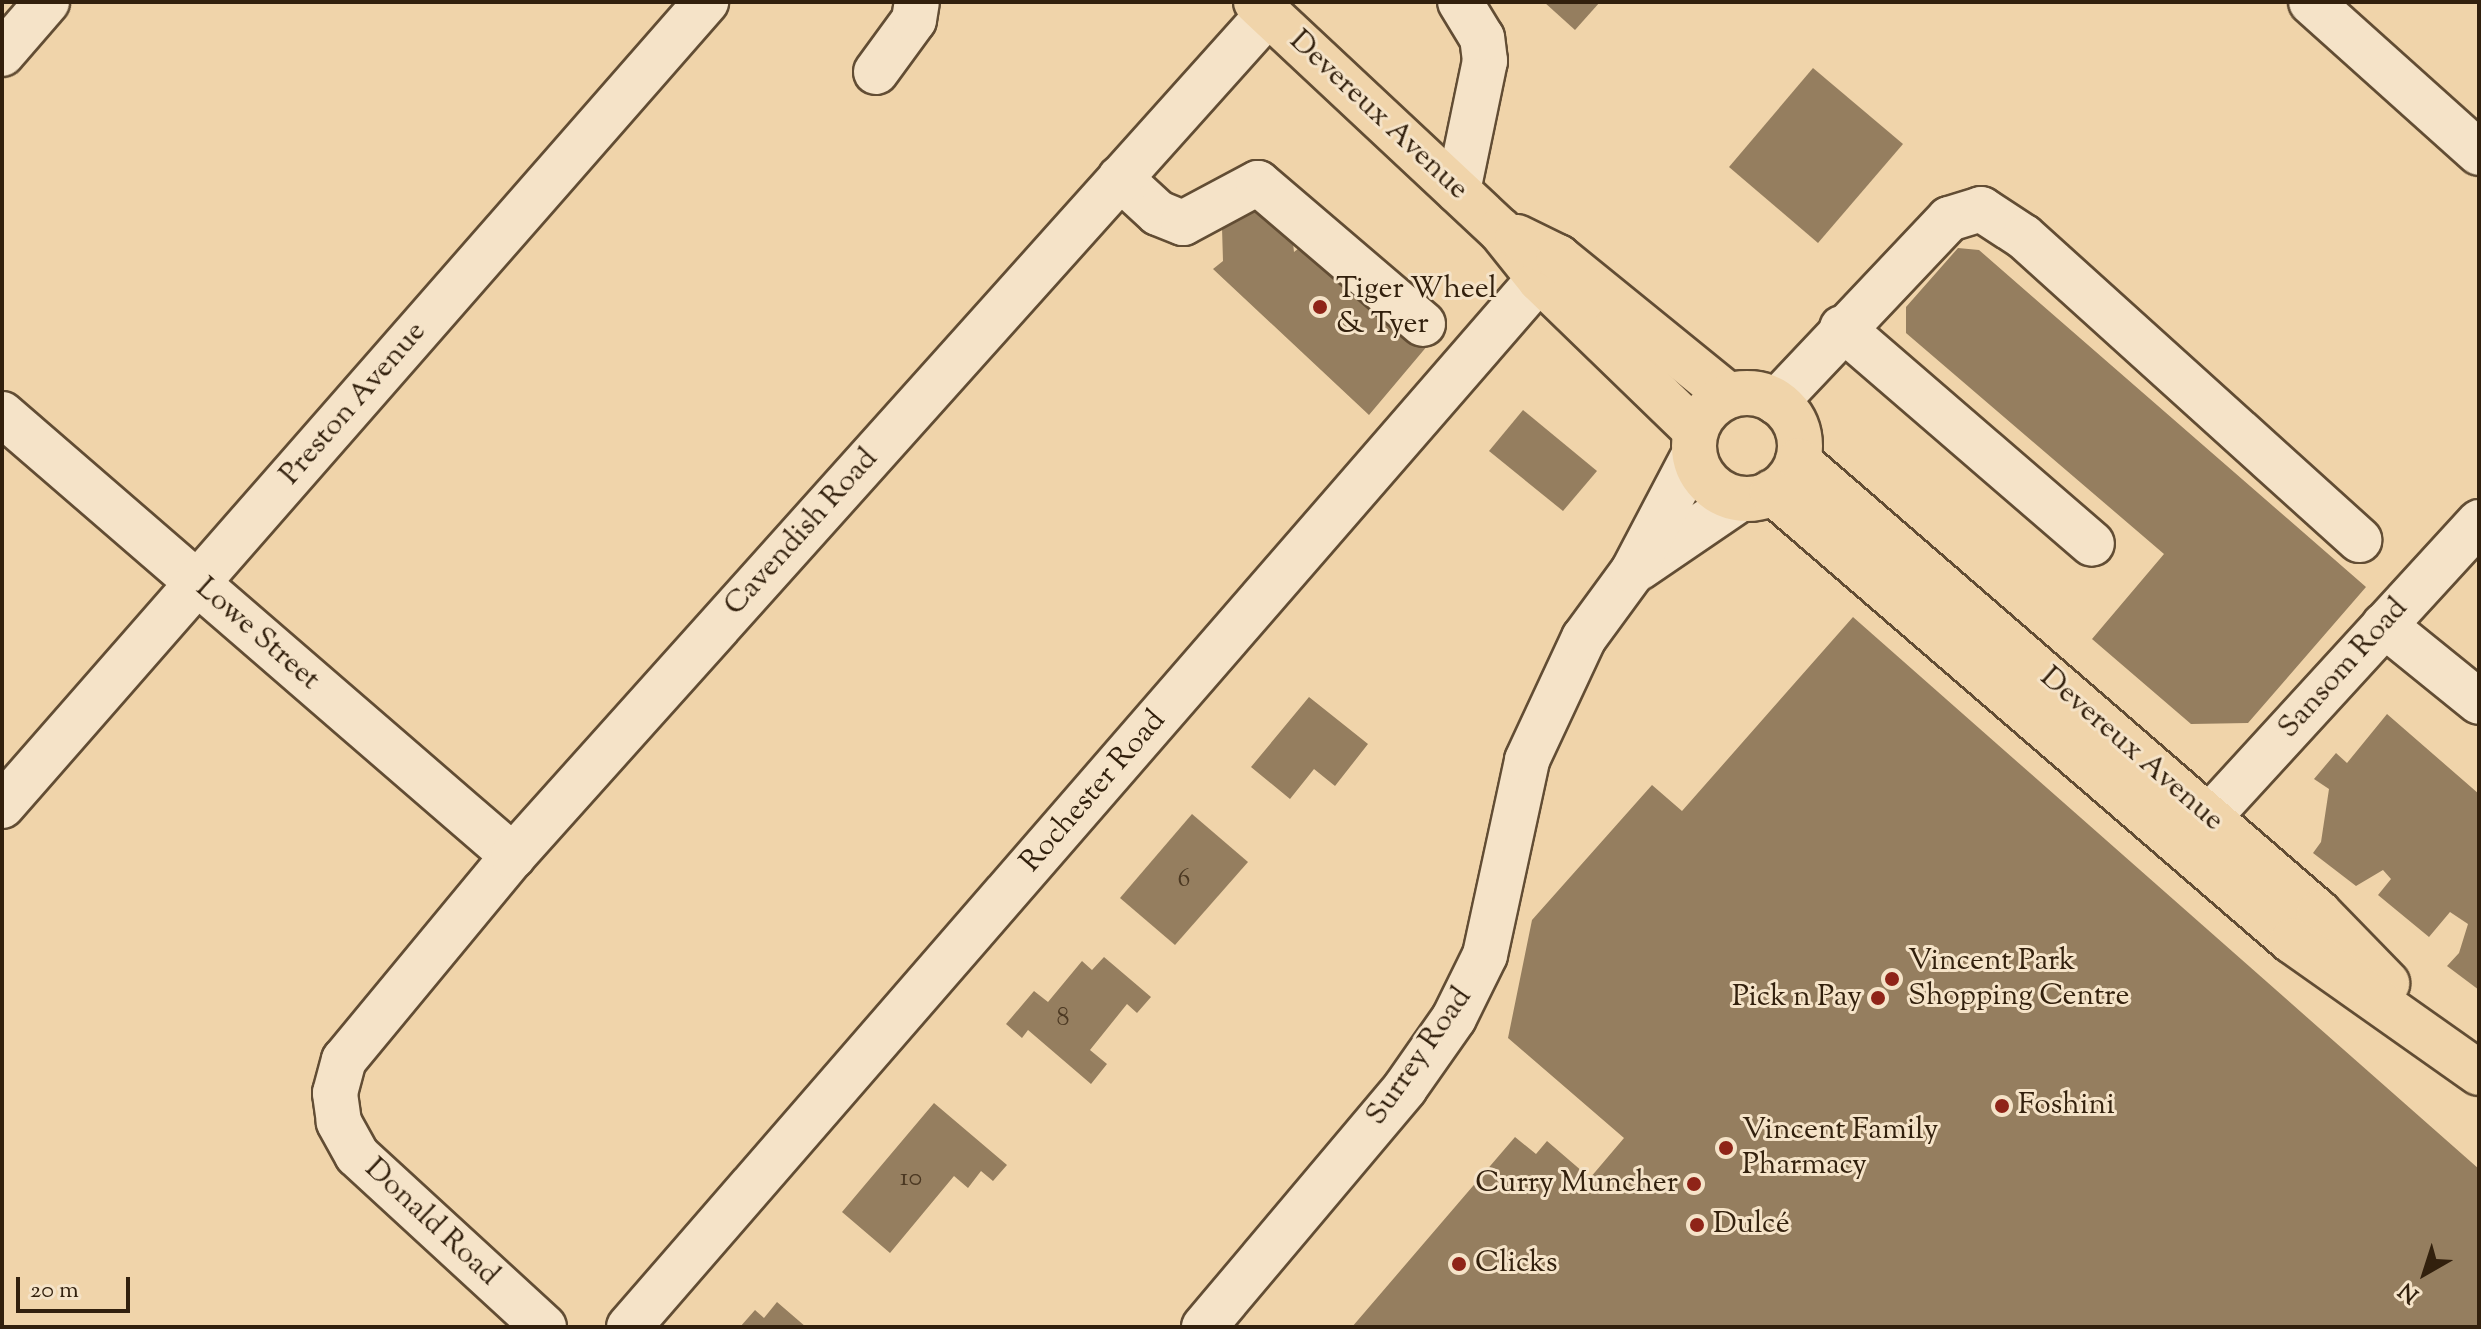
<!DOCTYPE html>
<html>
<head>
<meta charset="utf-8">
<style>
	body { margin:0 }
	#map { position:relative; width:2481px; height:1329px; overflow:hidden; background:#f0d4aa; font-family:"Sorts Mill Goudy",serif }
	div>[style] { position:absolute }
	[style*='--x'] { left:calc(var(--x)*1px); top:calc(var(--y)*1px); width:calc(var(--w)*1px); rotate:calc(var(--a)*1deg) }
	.building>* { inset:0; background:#957e5f }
	.roads { filter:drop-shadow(2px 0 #624d34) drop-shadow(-2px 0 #624d34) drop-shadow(0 2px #624d34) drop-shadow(0 -2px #624d34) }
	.minor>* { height:44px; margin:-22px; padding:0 22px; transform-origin:22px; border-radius:22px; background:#f5e3c8 }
	.major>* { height:44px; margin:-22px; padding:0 22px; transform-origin:22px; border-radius:22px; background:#f0d4aa }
	.major>.ring { margin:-22px; padding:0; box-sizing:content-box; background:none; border:44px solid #f0d4aa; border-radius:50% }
	.dots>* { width:22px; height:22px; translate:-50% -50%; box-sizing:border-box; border:4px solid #f5e3c8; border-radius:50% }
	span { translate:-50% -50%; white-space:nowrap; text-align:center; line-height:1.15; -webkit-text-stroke:6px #f5e3c8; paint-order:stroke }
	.number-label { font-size:26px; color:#4b3822 }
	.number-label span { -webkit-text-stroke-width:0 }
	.street-label { font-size:30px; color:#32200d }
	.poi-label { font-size:30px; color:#32200d }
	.left { translate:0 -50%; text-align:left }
	.right { translate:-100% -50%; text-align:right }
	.frame { position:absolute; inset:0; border:4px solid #32200d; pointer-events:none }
	.north { position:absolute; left:2385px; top:1233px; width:80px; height:80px; -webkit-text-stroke:6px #f5e3c8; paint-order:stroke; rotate:219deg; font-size:22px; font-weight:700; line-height:32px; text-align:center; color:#32200d }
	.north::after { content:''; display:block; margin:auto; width:28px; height:36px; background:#32200d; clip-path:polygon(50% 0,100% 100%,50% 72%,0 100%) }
	.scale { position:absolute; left:16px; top:1277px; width:114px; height:36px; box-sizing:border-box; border:4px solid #32200d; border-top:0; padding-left:10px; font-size:24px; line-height:28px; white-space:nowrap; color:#32200d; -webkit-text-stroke:6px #f5e3c8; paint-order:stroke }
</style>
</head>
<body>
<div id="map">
	<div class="building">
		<div style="clip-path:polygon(1544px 2px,1600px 2px,1575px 30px)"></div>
		<div style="clip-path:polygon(1813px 68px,1903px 144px,1818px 243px,1729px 167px)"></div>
		<div style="clip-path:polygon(1240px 206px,1278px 215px,1291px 225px,1294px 252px,1313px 237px,1428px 345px,1369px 415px,1213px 269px,1223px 261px,1222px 228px)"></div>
		<div style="clip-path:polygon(1958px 248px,1979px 250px,2366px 587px,2248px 723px,2191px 724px,2092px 639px,2164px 554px,1906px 333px,1906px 307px)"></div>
		<div style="clip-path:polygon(1523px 410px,1597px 471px,1563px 511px,1489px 451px)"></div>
		<div style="clip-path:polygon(1853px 617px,2479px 1169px,2479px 1327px,1352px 1327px,1515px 1137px,1536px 1154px,1547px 1141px,1590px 1178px,1624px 1138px,1508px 1038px,1532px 920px,1652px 785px,1682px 811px)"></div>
		<div style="clip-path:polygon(1309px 697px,1368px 744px,1335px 786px,1314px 769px,1290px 799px,1251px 767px)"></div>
		<div style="clip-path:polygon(2387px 714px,2479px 794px,2479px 990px,2447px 966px,2459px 953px,2468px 924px,2450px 912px,2429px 937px,2378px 895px,2391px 879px,2383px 870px,2356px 886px,2313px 853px,2321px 842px,2329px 789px,2314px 779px,2336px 753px,2347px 763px)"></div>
		<div style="clip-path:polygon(1192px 814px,1248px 862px,1175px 945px,1120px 898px)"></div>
		<div style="clip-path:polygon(1104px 957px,1151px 997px,1137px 1013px,1127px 1004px,1090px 1050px,1107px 1064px,1091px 1084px,1028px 1030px,1022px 1038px,1006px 1024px,1034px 991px,1048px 1002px,1082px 961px,1092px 970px)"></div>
		<div style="clip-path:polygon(934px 1103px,1007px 1165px,993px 1181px,981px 1171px,968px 1188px,954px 1176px,890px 1253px,842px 1212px)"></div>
		<div style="clip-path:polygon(777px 1302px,806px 1327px,740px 1327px,755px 1310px,764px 1318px)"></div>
	</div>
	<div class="roads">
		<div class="minor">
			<div style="--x:2311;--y:2;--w:226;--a:41.9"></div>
			<div style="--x:2;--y:54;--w:69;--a:-49.1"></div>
			<div style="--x:876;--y:72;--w:64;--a:-53.8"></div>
			<div style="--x:914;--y:20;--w:18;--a:-81"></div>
			<div style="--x:1120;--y:178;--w:52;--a:42.6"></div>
			<div style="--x:1158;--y:213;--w:27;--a:22"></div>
			<div style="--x:1183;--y:223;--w:85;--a:-28.1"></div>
			<div style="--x:1258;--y:183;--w:217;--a:40.5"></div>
			<div style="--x:1458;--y:191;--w:133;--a:-78.3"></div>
			<div style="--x:1485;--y:61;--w:23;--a:-97"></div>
			<div style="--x:1482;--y:38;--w:42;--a:-121.4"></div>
			<div style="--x:1842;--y:328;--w:330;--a:40.8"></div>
			<div style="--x:1776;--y:402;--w:252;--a:-46.6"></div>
			<div style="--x:1949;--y:219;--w:34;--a:-17"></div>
			<div style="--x:1981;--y:209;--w:51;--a:33.1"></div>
			<div style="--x:2024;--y:237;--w:452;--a:42.1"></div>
			<div style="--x:2;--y:414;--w:676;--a:40.86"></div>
			<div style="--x:1639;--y:568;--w:122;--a:-34.3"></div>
			<div style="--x:2384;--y:625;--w:122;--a:39"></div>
			<div style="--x:2;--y:806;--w:1069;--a:-48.79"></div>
			<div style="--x:2209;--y:817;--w:400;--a:-47.5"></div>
			<div style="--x:544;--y:1327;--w:254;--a:-137.4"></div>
			<div style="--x:357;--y:1155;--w:38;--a:-119"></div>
			<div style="--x:339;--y:1122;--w:29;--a:-98"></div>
			<div style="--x:335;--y:1093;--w:34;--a:-75"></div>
			<div style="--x:344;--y:1060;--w:265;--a:-50.4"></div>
			<div style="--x:513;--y:856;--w:1131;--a:-48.12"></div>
			<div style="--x:629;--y:1327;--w:1417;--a:-49.03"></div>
			<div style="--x:1204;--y:1327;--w:312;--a:-49.9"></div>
			<div style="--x:1405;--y:1088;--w:85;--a:-55"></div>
			<div style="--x:1454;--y:1018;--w:70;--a:-63.8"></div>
			<div style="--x:1485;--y:955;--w:199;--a:-77.8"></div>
			<div style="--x:1527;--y:760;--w:135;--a:-65"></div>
			<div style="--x:1584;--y:638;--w:83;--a:-53.8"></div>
			<div style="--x:1633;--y:571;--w:131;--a:-62.3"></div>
		</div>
		<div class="major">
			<div style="--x:1256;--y:2;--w:334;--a:43.1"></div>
			<div style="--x:1500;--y:230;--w:64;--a:51.3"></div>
			<div style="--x:1540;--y:280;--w:216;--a:44.1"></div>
			<div style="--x:1517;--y:237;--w:46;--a:26"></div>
			<div style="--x:1558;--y:257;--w:220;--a:39.1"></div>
			<div class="ring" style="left:1694px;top:393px;width:62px;height:62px"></div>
			<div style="--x:1798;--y:461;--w:690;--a:40.94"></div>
			<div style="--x:2319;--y:913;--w:98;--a:45.8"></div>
			<div style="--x:1772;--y:492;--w:687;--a:40.81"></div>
			<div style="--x:2292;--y:941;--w:229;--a:35.2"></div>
		</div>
	</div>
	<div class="dots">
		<div style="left:1320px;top:307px;background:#8f2418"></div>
		<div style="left:1892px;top:979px;background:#8f2418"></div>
		<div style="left:1878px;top:998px;background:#8f2418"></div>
		<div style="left:2002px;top:1106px;background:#8f2418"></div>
		<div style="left:1726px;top:1148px;background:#8f2418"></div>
		<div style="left:1694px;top:1184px;background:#8f2418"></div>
		<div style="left:1697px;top:1225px;background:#8f2418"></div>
		<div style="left:1459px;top:1264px;background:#8f2418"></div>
	</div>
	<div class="number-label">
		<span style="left:1184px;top:880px">6</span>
		<span style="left:1063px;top:1019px">8</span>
		<span style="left:911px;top:1179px">10</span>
	</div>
	<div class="street-label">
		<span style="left:1378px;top:116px;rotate:43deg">Devereux Avenue</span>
		<span style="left:354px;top:404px;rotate:-49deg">Preston Avenue</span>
		<span style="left:802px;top:533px;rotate:-48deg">Cavendish Road</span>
		<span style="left:257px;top:635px;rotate:41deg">Lowe Street</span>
		<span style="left:2344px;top:669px;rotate:-48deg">Sansom Road</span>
		<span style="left:2131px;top:750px;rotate:41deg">Devereux Avenue</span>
		<span style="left:1094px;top:792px;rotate:-49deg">Rochester Road</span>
		<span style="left:1420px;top:1057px;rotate:-55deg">Surrey Road</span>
		<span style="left:431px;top:1223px;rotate:43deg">Donald Road</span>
	</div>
	<div class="poi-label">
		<span class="left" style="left:1336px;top:307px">Tiger Wheel<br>&amp; Tyer</span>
		<span class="left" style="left:1908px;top:979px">Vincent Park<br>Shopping Centre</span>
		<span class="right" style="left:1862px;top:998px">Pick n Pay</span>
		<span class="left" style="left:2018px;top:1106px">Foshini</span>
		<span class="left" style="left:1742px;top:1148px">Vincent Family<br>Pharmacy</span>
		<span class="right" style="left:1678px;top:1184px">Curry Muncher</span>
		<span class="left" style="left:1713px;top:1225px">Dulcé</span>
		<span class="left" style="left:1475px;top:1264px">Clicks</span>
	</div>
	<div class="frame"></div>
	<div class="north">N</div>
	<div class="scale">20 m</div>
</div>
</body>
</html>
